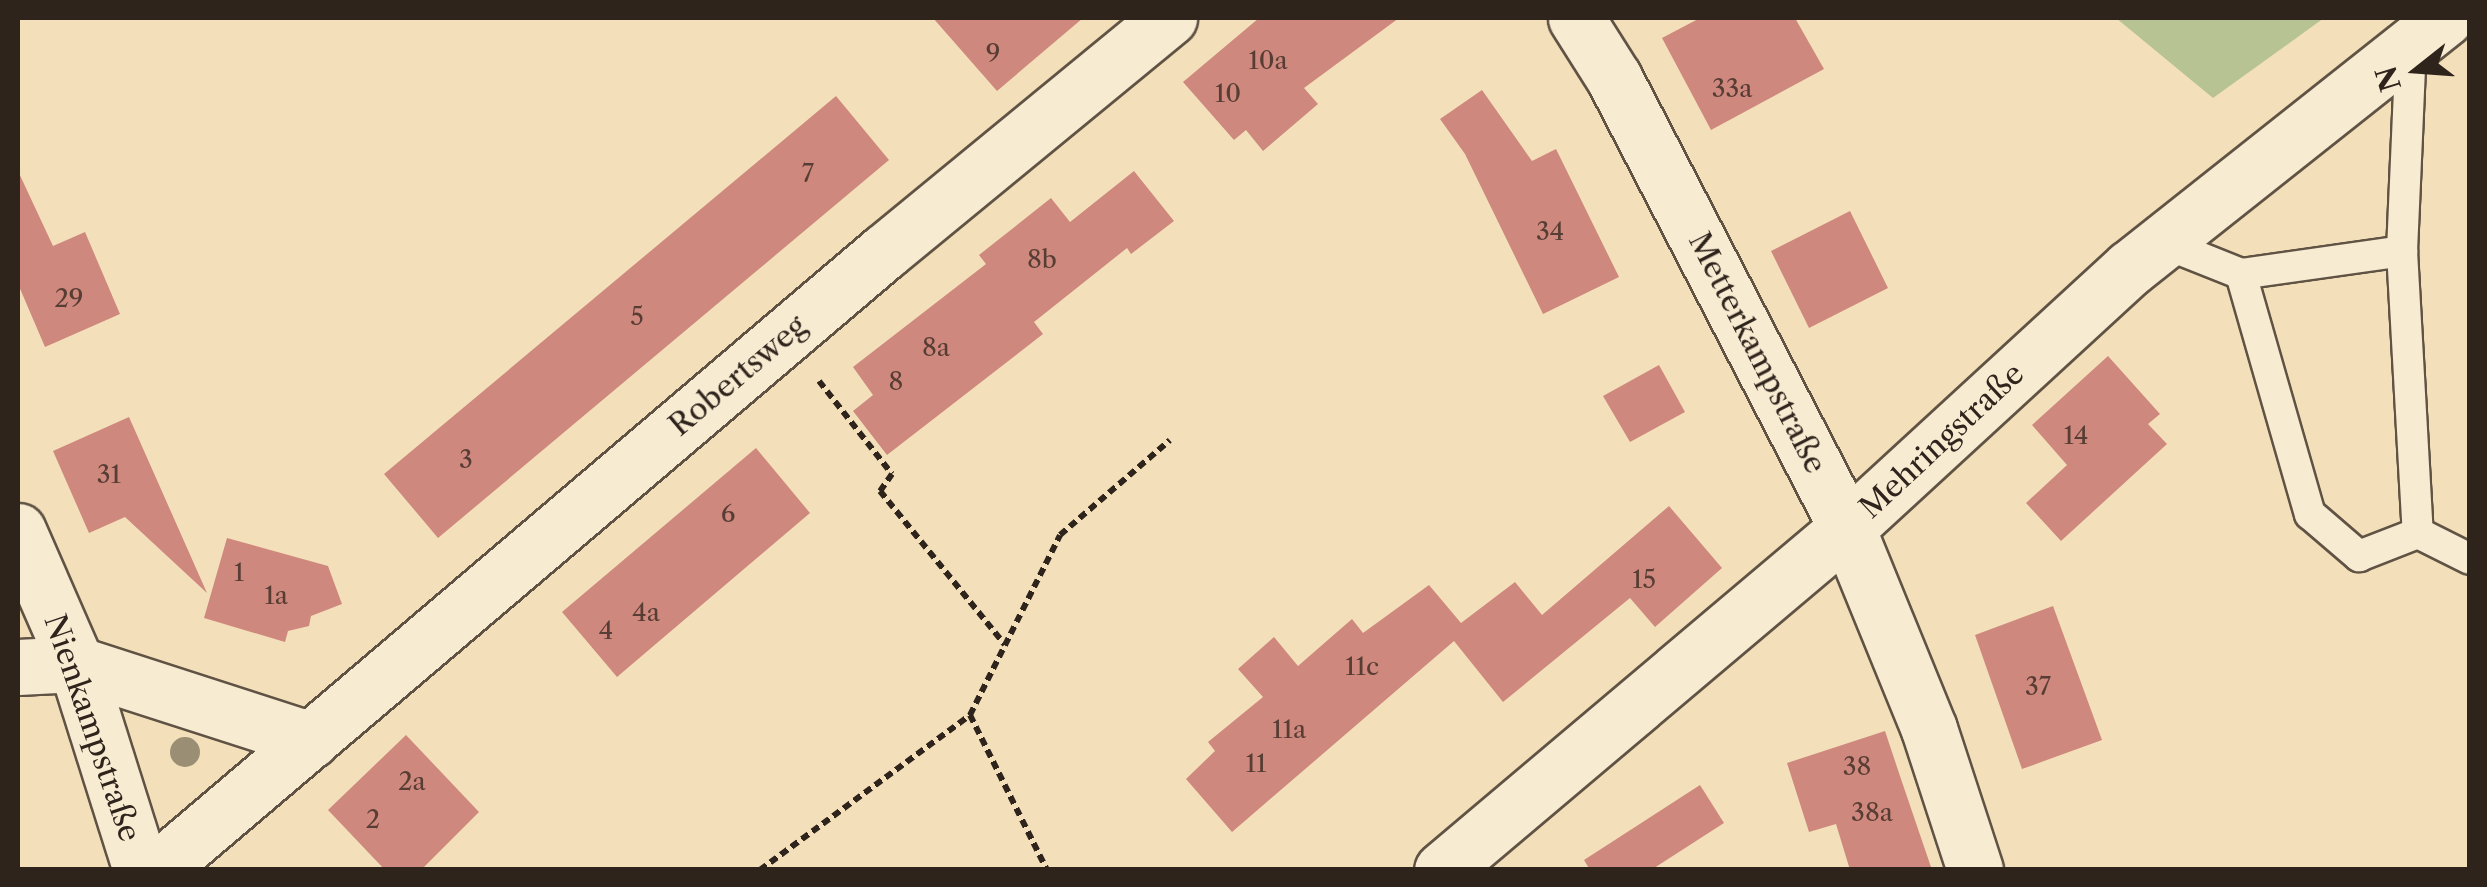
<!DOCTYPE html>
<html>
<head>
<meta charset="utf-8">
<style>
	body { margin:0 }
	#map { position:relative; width:2487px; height:887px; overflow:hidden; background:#f3e0ba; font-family:"Libre Caslon Text",serif }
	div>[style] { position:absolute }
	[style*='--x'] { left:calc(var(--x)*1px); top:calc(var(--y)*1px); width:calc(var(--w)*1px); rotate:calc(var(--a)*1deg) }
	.green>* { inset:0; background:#b7c392 }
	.building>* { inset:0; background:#cf887d }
	.path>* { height:6px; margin-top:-3px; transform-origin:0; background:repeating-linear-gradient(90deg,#2f241c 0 8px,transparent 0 13px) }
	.roads { filter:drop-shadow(2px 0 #605344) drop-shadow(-2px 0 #605344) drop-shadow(0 2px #605344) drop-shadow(0 -2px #605344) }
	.lane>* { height:30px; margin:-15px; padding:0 15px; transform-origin:15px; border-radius:15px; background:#f7ebd2 }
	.street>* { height:55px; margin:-27.5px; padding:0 27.5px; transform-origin:27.5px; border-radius:27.5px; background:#f7ebd2 }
	.secondary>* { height:55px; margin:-27.5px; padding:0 27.5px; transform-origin:27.5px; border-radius:27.5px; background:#f7ebd2 }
	.trees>* { width:30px; height:30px; margin:-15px; border-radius:50%; background:#9a8f74 }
	span { translate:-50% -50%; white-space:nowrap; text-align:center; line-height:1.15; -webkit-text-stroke:9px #f7ebd2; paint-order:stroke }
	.number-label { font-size:25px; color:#573d34 }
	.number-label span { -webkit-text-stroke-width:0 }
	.street-label { font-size:30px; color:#2f241c }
	.frame { position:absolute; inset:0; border:20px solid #2f241c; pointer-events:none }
	.north { position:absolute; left:2367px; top:20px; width:100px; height:100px; -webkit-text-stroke:8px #f7ebd2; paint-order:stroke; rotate:253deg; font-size:28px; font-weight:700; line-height:40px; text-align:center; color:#2f241c }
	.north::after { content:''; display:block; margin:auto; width:35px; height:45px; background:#2f241c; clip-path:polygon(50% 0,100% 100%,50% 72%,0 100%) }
</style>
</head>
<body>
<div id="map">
	<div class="green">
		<div style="clip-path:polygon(2116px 18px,2324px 18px,2213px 98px)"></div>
	</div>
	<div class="building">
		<div style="clip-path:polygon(933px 18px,1083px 18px,997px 91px)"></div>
		<div style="clip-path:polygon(1259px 18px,1399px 18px,1304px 88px,1318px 104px,1263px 151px,1246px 130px,1234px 140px,1183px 82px)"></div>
		<div style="clip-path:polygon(1700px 18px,1795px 18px,1824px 69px,1711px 130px,1662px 38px)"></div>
		<div style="clip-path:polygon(1482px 90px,1532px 161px,1556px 149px,1619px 277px,1543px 314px,1465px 154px,1440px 119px)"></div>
		<div style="clip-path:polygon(836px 96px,889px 160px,438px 538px,384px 474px)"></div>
		<div style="clip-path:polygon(18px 171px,53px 246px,85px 232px,120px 314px,45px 347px,18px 284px)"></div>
		<div style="clip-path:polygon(1134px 171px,1174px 221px,1131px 254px,1127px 248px,1034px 322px,1043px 334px,887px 455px,853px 411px,873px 395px,853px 367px,986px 264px,979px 255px,1051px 198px,1070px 222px)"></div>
		<div style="clip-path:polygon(1850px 211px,1888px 288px,1809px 328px,1771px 251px)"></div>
		<div style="clip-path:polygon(2108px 356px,2160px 414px,2148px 424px,2167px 444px,2061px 541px,2026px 503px,2067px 465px,2032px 425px)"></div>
		<div style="clip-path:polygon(1659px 365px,1685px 412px,1630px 442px,1603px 396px)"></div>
		<div style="clip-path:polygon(129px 417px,207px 593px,125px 517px,89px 533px,53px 451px)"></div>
		<div style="clip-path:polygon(756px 448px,810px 513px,617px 677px,562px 612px)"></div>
		<div style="clip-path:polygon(1669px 506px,1722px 568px,1655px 627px,1630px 598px,1503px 702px,1454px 641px,1232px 832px,1186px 779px,1215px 751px,1208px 742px,1263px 697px,1238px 669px,1274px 637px,1298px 666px,1352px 619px,1363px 633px,1429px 585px,1461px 623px,1515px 582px,1542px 615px)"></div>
		<div style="clip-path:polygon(227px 538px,328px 566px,342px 604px,311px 616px,309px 626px,288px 631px,285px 642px,204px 618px)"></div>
		<div style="clip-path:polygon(2053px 606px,2102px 740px,2022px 769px,1975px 635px)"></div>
		<div style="clip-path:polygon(1885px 731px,1901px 779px,1932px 870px,1850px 870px,1836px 824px,1809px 832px,1787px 763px)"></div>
		<div style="clip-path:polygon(406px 735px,479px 812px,421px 870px,385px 870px,328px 810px)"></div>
		<div style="clip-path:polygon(1700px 785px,1724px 823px,1651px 870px,1590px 870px,1584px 860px)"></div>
	</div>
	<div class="path">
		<div style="--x:819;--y:381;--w:118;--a:51.9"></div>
		<div style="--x:892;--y:474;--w:21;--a:125"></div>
		<div style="--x:880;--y:491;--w:198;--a:50.9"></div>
		<div style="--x:970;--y:715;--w:173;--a:63.6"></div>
		<div style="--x:760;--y:870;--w:261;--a:-36.4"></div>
		<div style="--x:970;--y:715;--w:201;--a:-63.4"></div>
		<div style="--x:1060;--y:535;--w:145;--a:-40.8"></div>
	</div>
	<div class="roads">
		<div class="lane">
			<div style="--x:2161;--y:242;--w:86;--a:21.8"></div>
			<div style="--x:2241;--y:274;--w:163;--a:-8.1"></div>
			<div style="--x:2402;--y:251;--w:282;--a:86.8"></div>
			<div style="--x:2418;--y:533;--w:58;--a:26.6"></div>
			<div style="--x:2402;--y:251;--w:207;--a:-87.5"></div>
			<div style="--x:2241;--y:274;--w:250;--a:74"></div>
			<div style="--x:2310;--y:514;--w:65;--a:40.6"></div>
			<div style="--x:2359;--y:556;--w:63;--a:-21.3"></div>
		</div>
		<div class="street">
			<div style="--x:1576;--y:18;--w:71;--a:57.7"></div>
			<div style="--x:1614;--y:78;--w:507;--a:62.63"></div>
			<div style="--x:1847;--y:528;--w:217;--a:67.8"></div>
			<div style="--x:1929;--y:729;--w:148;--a:71.9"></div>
			<div style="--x:18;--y:667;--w:58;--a:-3"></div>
			<div style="--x:76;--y:664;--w:247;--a:17.9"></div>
			<div style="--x:157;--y:870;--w:954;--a:-40.37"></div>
			<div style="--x:884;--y:252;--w:369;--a:-39.4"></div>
			<div style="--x:1442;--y:870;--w:530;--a:-40.18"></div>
			<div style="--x:1847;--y:528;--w:384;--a:-42.6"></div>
			<div style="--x:2130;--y:268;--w:402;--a:-38.4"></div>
		</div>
		<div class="secondary">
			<div style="--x:18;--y:531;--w:145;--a:66.4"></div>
			<div style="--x:76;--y:664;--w:216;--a:72.5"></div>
		</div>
	</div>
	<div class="trees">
		<div style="left:185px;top:752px"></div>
	</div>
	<div class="number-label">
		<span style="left:993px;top:54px">9</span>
		<span style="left:1268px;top:61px">10a</span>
		<span style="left:1732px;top:89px">33a</span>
		<span style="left:1228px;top:94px">10</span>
		<span style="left:808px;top:174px">7</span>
		<span style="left:1550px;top:232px">34</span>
		<span style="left:1042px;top:260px">8b</span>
		<span style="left:69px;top:299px">29</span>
		<span style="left:637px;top:317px">5</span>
		<span style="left:936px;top:348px">8a</span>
		<span style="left:896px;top:382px">8</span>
		<span style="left:2076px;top:436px">14</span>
		<span style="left:466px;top:460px">3</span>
		<span style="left:109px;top:475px">31</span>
		<span style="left:728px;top:514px">6</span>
		<span style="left:239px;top:573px">1</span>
		<span style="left:1644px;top:580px">15</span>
		<span style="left:276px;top:596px">1a</span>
		<span style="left:646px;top:613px">4a</span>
		<span style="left:606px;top:631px">4</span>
		<span style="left:1362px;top:667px">11c</span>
		<span style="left:2038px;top:687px">37</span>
		<span style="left:1289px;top:730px">11a</span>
		<span style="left:1256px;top:764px">11</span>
		<span style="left:1857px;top:767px">38</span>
		<span style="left:412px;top:782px">2a</span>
		<span style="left:1872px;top:813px">38a</span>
		<span style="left:373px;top:820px">2</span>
	</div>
	<div class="street-label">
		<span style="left:1757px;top:353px;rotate:63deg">Metterkampstraße</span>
		<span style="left:738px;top:376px;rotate:-40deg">Robertsweg</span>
		<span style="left:1942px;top:441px;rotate:-43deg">Mehringstraße</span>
		<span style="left:92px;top:728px;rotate:71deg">Nienkampstraße</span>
	</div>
	<div class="frame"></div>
	<div class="north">N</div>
</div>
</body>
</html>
